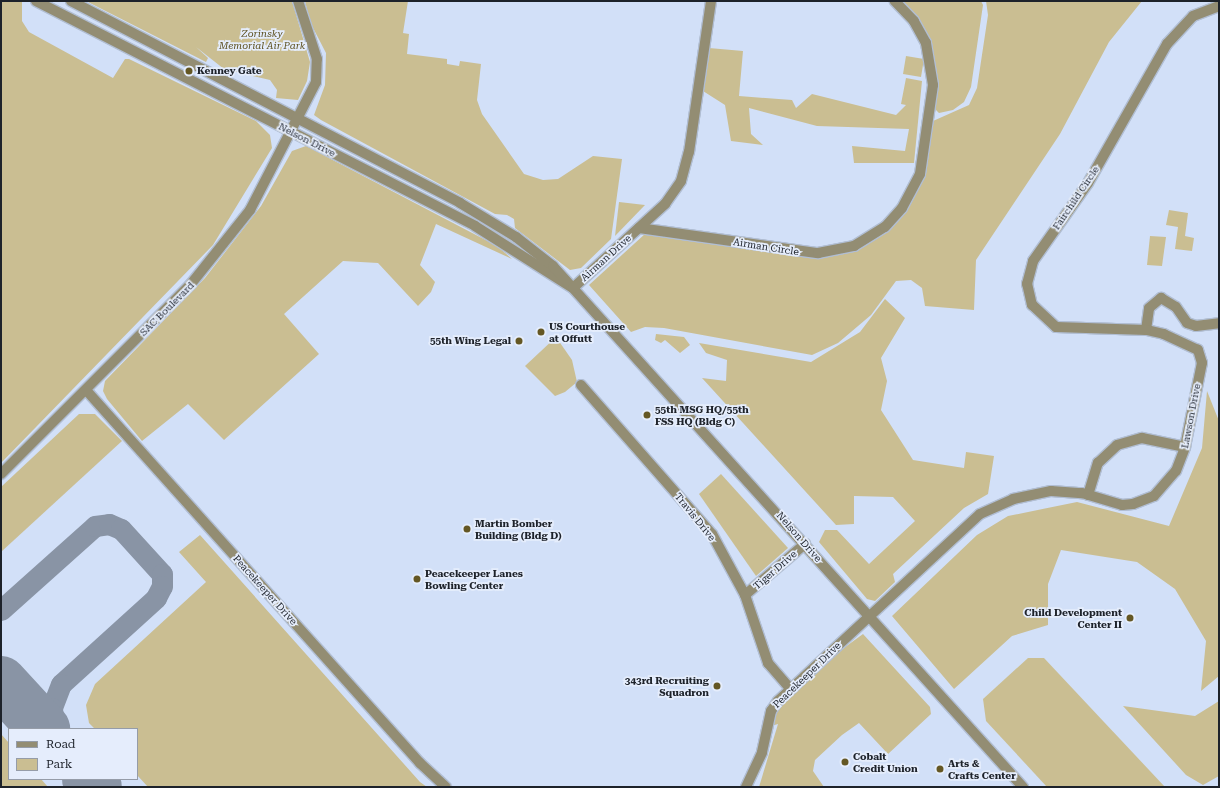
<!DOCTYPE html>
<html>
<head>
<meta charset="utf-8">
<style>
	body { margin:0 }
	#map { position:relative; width:1220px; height:788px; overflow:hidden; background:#d2e0f8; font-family:"Roboto Serif",serif }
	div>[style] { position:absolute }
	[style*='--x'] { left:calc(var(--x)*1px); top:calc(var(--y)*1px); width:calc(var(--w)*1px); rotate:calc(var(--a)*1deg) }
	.green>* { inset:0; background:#cabe92 }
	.taxiway>* { height:21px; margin:-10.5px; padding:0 10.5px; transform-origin:10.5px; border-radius:10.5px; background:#8994a5 }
	.runway>* { height:52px; margin:-26px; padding:0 26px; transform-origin:26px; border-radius:26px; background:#8994a5 }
	.roads { filter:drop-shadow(1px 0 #b1bed3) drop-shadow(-1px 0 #b1bed3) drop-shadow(0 1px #b1bed3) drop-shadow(0 -1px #b1bed3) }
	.minor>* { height:10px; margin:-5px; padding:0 5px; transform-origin:5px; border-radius:5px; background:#938d73 }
	.dots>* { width:11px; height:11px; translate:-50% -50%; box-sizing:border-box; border:2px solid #e5edfc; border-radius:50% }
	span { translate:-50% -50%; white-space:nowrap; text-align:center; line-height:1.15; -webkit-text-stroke:3.5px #e5edfc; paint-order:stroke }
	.park-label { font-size:10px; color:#5d5120; font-style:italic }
	.poi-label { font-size:10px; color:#1d222a; font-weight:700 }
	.left { translate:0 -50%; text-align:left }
	.right { translate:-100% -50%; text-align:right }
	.street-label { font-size:10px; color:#1d222a }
	.frame { position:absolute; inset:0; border:2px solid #1d222a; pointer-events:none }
	.legend { position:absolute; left:8px; top:728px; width:130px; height:52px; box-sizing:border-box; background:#e5edfc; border:1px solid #959ca8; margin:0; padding:5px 7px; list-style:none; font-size:12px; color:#1d222a }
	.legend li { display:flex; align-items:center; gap:8px; height:20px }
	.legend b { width:20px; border:1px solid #959ca8 }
</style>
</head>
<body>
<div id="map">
	<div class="green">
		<div style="clip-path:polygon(1px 1px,22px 1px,22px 21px,29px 32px,113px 78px,125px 59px,129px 59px,256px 121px,270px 135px,272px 148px,213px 245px,1px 463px)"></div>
		<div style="clip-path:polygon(86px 1px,292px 1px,310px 62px,307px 81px,298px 100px,276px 98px,277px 90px,270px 80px,224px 69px,196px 47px,208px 58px,206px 62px)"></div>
		<div style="clip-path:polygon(305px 1px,408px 1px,403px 33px,409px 34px,407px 54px,447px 59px,447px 64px,459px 66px,460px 61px,481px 64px,477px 100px,482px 114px,524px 174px,543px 180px,558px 179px,593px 156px,622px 159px,611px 239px,581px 268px,570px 270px,515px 228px,514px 219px,507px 215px,495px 214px,321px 120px,314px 115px,325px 85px,326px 53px,310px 22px)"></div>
		<div style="clip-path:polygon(903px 1px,981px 1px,983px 5px,971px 87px,964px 102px,953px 110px,939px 113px,936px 110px,936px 69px,925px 32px)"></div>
		<div style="clip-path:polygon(986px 1px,1142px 1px,1109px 42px,1060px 134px,976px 260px,974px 310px,925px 306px,922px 288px,911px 280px,896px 281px,871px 315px,838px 343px,812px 355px,664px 328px,645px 327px,631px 332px,589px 285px,646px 233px,797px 256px,824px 257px,871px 242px,896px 221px,928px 155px,933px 121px,969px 105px,977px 88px,988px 15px)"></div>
		<div style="clip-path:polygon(709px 48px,743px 51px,739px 96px,792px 100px,796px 108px,812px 94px,896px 115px,906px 105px,901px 104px,906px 78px,922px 81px,914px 163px,854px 163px,852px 146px,905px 151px,909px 129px,817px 126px,749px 108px,751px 134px,763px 145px,731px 141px,725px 105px,703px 91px)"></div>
		<div style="clip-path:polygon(906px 56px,924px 59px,921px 77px,903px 74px)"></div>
		<div style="clip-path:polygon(306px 146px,497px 246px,512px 259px,436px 224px,420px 265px,435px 282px,431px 292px,418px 306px,378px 263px,343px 261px,284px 314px,319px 354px,224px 440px,188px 404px,142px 441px,107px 399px,103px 391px,105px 381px,205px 278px,261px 206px,292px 151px)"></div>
		<div style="clip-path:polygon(619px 202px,645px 205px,615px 236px)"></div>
		<div style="clip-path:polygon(1169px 210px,1188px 213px,1185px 236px,1194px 238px,1192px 251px,1175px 249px,1178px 227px,1166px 225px)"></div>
		<div style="clip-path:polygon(1150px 236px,1166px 237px,1162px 266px,1147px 265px)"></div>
		<div style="clip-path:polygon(885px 299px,905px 318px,881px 358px,887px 381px,881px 410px,913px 460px,964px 468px,966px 452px,994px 456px,988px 494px,964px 508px,893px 574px,895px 582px,875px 601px,867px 599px,819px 542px,825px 530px,837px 530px,869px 564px,915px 521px,893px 497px,854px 496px,854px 524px,836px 525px,702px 378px,726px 381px,727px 360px,706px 353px,699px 343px,811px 362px,860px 332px)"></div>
		<div style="clip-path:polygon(656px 334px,684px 337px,690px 345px,680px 353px,665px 340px,661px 343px,655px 340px)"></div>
		<div style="clip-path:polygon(556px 337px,572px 360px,577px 382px,565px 392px,555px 396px,525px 366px)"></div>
		<div style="clip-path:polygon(1207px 391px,1219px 421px,1219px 676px,1201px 691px,1206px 641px,1175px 589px,1137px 562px,1061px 550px,1048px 584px,1048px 625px,1012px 636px,954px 689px,892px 616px,977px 535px,1008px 516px,1077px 502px,1169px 526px,1202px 448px)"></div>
		<div style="clip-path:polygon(79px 414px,95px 414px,122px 441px,1px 552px,1px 487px)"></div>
		<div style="clip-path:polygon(721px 474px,788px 548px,756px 576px,699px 494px)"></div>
		<div style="clip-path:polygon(200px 535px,420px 782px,427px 787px,148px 787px,137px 775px,137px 729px,95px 729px,89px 723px,86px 705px,95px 684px,206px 582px,179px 552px)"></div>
		<div style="clip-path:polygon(863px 634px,930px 707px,931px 714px,888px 754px,859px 723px,842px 735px,815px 760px,813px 771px,824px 787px,759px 787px,778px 724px,771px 726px,775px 709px,826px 661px)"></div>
		<div style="clip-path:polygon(1028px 658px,1044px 658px,1165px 787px,1047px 787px,986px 721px,983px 699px)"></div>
		<div style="clip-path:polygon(1219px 701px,1219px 776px,1203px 785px,1186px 775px,1123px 706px,1195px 716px)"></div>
		<div style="clip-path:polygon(1px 734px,9px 743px,9px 779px,41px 779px,48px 787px,1px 787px)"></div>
	</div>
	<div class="taxiway">
		<div style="--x:1;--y:610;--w:126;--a:-41.8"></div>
		<div style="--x:95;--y:526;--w:14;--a:-8"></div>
		<div style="--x:109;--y:524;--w:13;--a:23"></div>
		<div style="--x:121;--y:529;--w:61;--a:47.7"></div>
		<div style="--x:162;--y:574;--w:12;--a:90"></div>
		<div style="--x:162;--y:586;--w:13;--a:117"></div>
		<div style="--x:156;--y:598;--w:128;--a:137.8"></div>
		<div style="--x:61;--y:684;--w:26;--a:111"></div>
		<div style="--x:52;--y:708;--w:21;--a:85"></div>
		<div style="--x:1;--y:681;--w:4;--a:56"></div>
	</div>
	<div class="runway">
		<div style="--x:1;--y:682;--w:64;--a:47.5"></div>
		<div style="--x:88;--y:779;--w:11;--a:45"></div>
	</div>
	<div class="roads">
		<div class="minor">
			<div style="--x:36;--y:1;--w:493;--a:27.1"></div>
			<div style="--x:475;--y:226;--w:114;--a:32.4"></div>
			<div style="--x:71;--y:1;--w:438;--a:27.4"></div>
			<div style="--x:460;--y:203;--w:66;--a:31.3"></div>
			<div style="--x:516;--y:237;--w:47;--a:38.1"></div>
			<div style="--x:553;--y:266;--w:702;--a:47.95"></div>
			<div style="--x:639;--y:228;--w:181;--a:8"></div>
			<div style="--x:818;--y:253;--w:37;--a:-11"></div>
			<div style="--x:854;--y:246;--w:36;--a:-32"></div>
			<div style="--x:885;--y:227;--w:25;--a:-48"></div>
			<div style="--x:902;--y:208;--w:38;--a:-62"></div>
			<div style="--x:920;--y:174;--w:90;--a:-81.7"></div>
			<div style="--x:933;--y:85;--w:43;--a:-99.5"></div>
			<div style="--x:926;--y:43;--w:25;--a:-119"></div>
			<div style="--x:914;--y:21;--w:28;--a:-134"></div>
			<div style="--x:573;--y:288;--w:125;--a:-42.4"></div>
			<div style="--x:665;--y:204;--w:28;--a:-55"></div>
			<div style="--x:681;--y:181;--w:30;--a:-75"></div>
			<div style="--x:689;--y:152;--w:153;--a:-81.7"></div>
			<div style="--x:1146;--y:330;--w:22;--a:-82"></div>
			<div style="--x:1149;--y:308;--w:16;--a:-40"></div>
			<div style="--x:1161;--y:298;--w:17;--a:31"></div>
			<div style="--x:1176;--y:307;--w:19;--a:55"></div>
			<div style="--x:1187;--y:323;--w:9;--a:18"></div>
			<div style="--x:1196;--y:326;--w:23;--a:-7"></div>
			<div style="--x:581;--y:385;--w:198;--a:48.7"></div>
			<div style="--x:712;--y:534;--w:69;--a:61.6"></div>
			<div style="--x:745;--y:595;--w:72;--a:71.3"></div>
			<div style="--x:768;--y:663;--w:33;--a:49"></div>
			<div style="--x:86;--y:390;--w:501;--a:48.16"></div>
			<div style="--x:420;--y:763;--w:35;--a:43"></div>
			<div style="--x:1;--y:474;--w:269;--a:-45"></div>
			<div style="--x:191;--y:284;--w:95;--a:-51.4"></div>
			<div style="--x:250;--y:210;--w:144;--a:-62.7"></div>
			<div style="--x:316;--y:82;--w:23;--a:-88"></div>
			<div style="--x:317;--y:59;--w:61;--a:-108.1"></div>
			<div style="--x:1088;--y:495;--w:34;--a:-73"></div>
			<div style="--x:1098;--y:463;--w:26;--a:-43"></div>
			<div style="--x:1117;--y:445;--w:26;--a:-16"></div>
			<div style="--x:1142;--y:438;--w:44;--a:11.8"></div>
			<div style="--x:745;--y:595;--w:79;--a:-40.4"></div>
			<div style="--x:746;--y:787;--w:38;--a:-65"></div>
			<div style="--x:762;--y:752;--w:42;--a:-77.6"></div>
			<div style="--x:771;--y:711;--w:12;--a:-55"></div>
			<div style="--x:778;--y:701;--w:275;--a:-42.8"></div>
			<div style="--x:980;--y:514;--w:36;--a:-24"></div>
			<div style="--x:1013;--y:499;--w:39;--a:-12"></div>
			<div style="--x:1051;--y:491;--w:31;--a:4"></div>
			<div style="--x:1082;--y:493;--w:42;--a:16.7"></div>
			<div style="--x:1122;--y:505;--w:11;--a:-5"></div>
			<div style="--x:1133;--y:504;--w:22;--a:-21"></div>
			<div style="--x:1154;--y:496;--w:33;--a:-49"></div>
			<div style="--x:1176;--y:471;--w:26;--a:-69"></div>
			<div style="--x:1185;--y:447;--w:86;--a:-78.6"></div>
			<div style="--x:1202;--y:363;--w:14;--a:-107"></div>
			<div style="--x:1198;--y:350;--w:38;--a:-155"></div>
			<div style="--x:1164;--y:334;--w:18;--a:-167"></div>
			<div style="--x:1146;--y:330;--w:90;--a:-178.1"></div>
			<div style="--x:1056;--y:327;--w:33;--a:-137"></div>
			<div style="--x:1032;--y:305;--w:22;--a:-103"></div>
			<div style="--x:1027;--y:284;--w:24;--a:-75"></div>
			<div style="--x:1033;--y:261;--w:95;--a:-54.8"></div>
			<div style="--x:1088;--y:183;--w:160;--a:-60.4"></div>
			<div style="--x:1167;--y:44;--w:38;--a:-47"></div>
			<div style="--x:1193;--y:16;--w:28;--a:-21"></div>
		</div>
	</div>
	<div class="dots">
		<div style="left:189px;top:71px;background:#645724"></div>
		<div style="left:541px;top:332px;background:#645724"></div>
		<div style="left:519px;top:341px;background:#645724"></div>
		<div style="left:647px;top:415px;background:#645724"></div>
		<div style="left:467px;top:529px;background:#645724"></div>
		<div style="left:417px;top:579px;background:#645724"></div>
		<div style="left:1130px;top:618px;background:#645724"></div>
		<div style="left:717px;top:686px;background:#645724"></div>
		<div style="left:845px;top:762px;background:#645724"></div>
		<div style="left:940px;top:769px;background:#645724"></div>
	</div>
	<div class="park-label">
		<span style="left:262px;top:39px">Zorinsky<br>Memorial Air Park</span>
	</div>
	<div class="poi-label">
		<span class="left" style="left:197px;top:71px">Kenney Gate</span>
		<span class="left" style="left:549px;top:332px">US Courthouse<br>at Offutt</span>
		<span class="right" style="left:511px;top:341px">55th Wing Legal</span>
		<span class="left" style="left:655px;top:415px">55th MSG HQ/55th<br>FSS HQ (Bldg C)</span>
		<span class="left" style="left:475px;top:529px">Martin Bomber<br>Building (Bldg D)</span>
		<span class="left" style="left:425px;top:579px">Peacekeeper Lanes<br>Bowling Center</span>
		<span class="right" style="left:1122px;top:618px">Child Development<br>Center II</span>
		<span class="right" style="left:709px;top:686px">343rd Recruiting<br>Squadron</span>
		<span class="left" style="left:853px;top:762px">Cobalt<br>Credit Union</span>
		<span class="left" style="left:948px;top:769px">Arts &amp;<br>Crafts Center</span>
	</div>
	<div class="street-label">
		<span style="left:307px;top:140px;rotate:27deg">Nelson Drive</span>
		<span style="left:1076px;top:198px;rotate:-56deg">Fairchild Circle</span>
		<span style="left:766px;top:247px;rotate:9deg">Airman Circle</span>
		<span style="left:606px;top:258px;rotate:-42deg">Airman Drive</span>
		<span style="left:167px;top:309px;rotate:-45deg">SAC Boulevard</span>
		<span style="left:1191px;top:416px;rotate:-79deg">Lawson Drive</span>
		<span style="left:695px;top:517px;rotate:51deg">Travis Drive</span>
		<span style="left:799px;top:537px;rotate:49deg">Nelson Drive</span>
		<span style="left:775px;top:570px;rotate:-41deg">Tiger Drive</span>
		<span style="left:265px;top:590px;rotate:48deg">Peacekeeper Drive</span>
		<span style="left:807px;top:675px;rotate:-44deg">Peacekeeper Drive</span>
	</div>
	<div class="frame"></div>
	<ul class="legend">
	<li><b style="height:5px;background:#938d73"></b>Road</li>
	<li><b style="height:11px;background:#cabe92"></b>Park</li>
	</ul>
</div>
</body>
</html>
